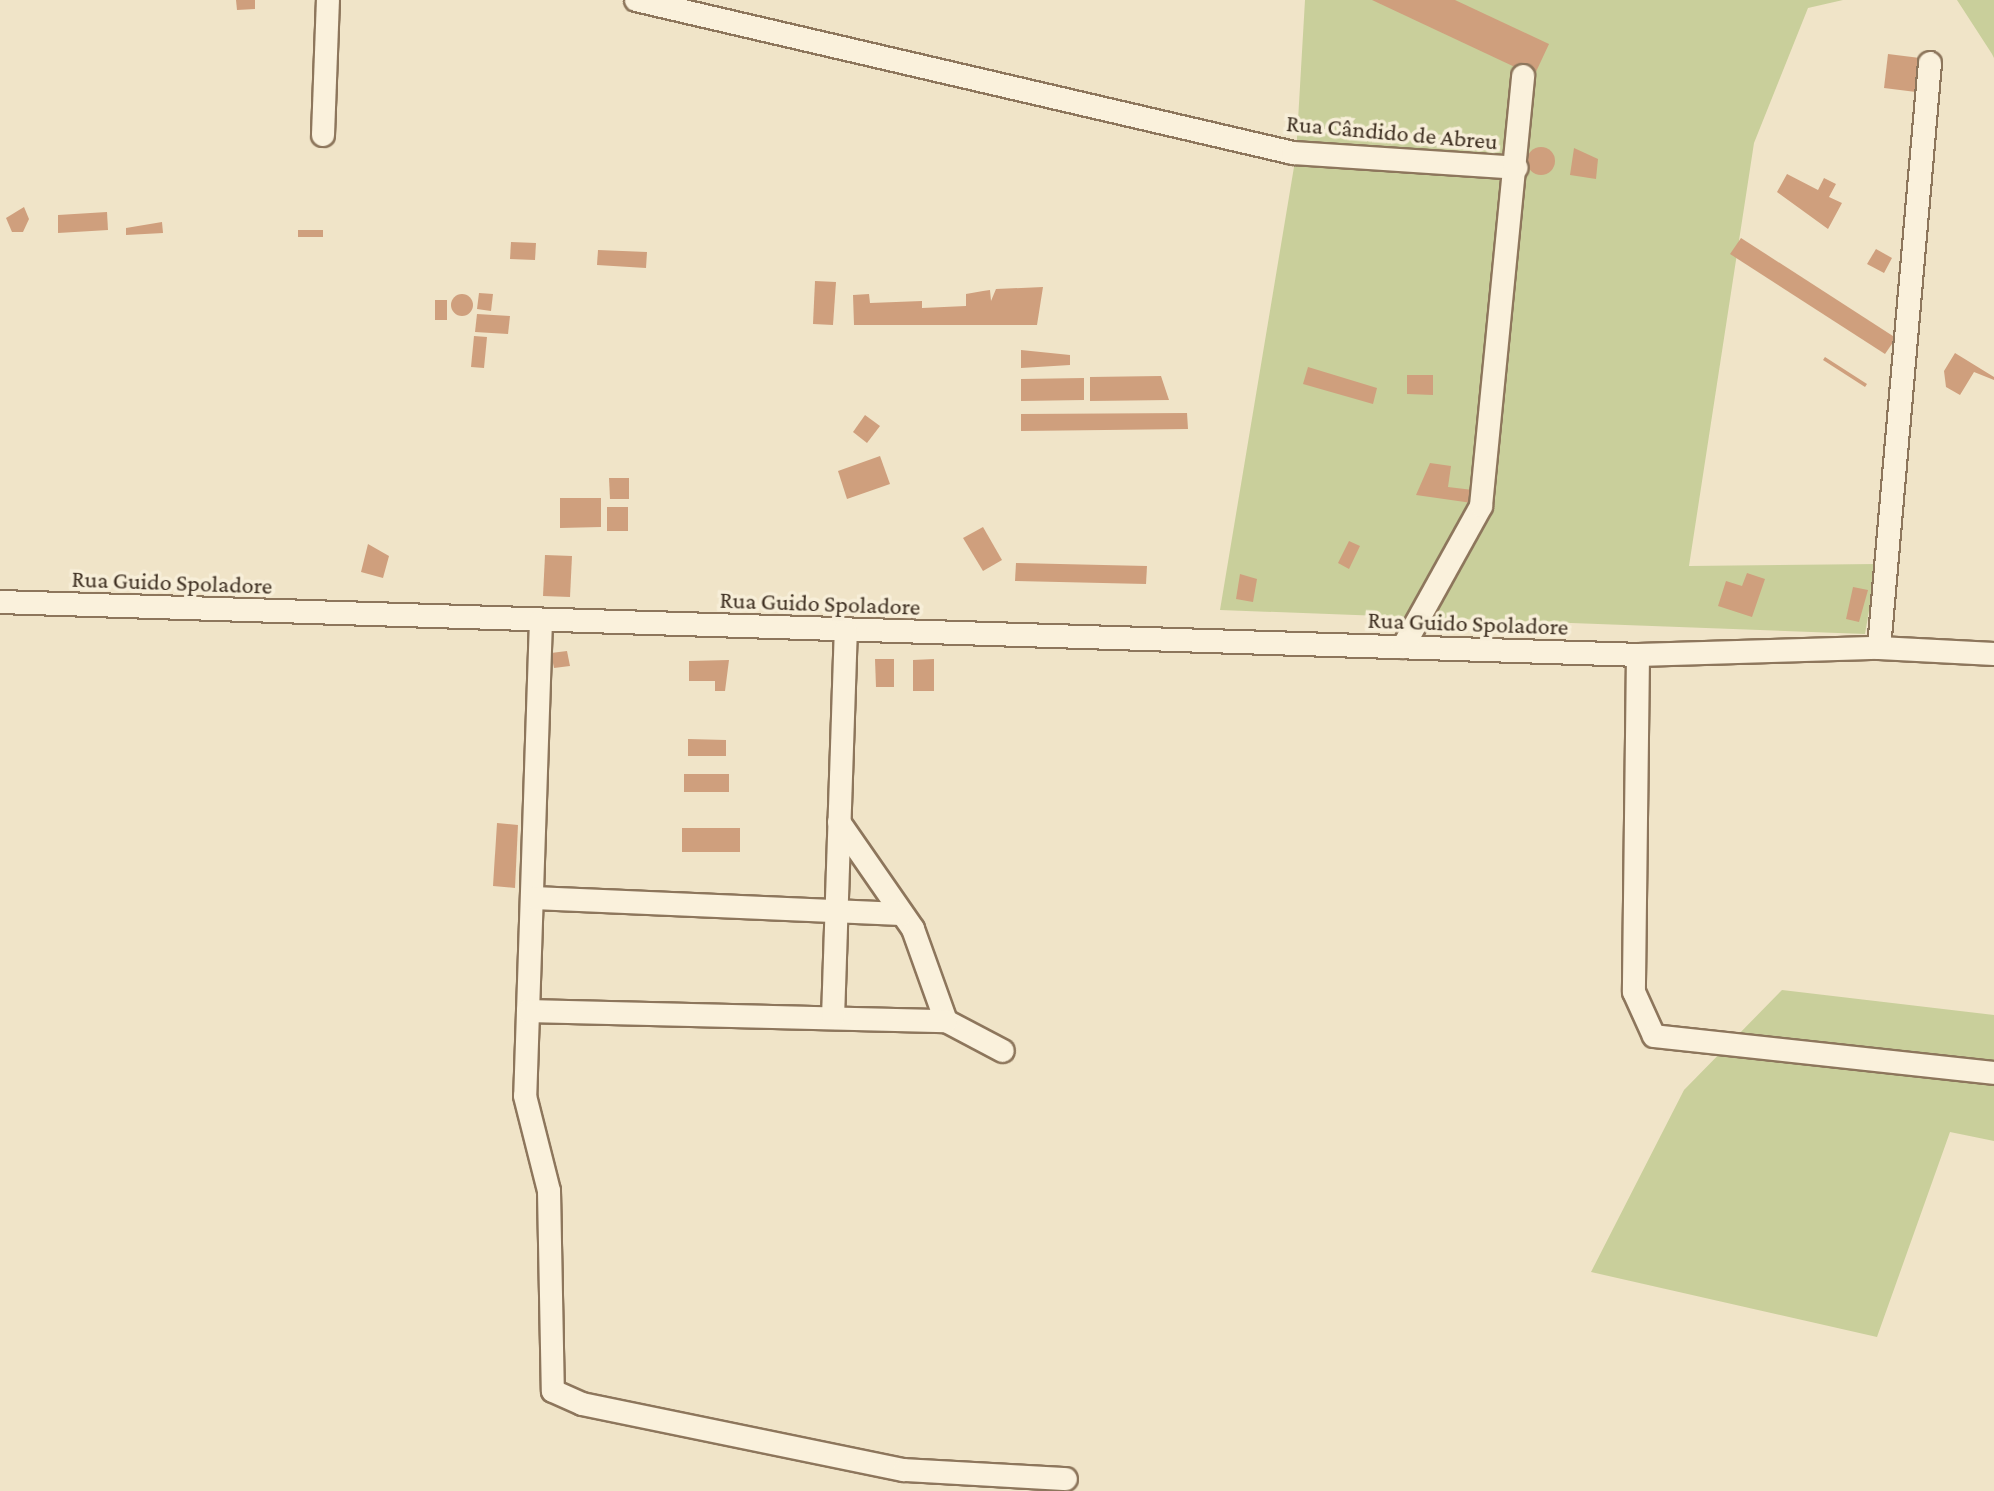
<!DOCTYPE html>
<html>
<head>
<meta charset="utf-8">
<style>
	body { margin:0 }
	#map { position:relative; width:1994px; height:1491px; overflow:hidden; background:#f0e4c8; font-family:"Crimson Pro",serif }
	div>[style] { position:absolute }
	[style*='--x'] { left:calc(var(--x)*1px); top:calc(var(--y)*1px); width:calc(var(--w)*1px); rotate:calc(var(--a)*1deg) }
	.green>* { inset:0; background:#c9cf9b }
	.building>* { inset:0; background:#cf9f7d }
	.round { border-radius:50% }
	.roads { filter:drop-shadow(2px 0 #8d765c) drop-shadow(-2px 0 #8d765c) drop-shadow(0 2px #8d765c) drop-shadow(0 -2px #8d765c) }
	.minor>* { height:22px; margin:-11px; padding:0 11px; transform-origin:11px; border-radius:11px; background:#faf1dc }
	span { translate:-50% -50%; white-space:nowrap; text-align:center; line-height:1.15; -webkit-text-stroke:7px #f7eed8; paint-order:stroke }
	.street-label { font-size:24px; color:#3d2e20 }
</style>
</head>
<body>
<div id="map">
	<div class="green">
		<div style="clip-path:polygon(1305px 0,1843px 0,1808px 8px,1754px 143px,1689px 566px,1877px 564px,1865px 634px,1220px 610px,1296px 155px)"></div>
		<div style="clip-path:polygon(1957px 0,1994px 0,1994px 58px,1992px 54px)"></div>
		<div style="clip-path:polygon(1782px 990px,1994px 1015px,1994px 1141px,1950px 1132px,1877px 1337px,1591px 1272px,1684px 1090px)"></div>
	</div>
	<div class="building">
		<div style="clip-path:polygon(236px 0,255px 0,255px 9px,237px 10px)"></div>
		<div style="clip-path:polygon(1372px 0,1455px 0,1549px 44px,1534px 76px)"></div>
		<div style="clip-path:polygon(1888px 54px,1920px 58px,1916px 92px,1884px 88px)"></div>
		<div class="round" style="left:1527px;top:147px;width:28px;height:28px"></div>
		<div style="clip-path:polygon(1574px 148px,1598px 159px,1596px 179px,1570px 175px)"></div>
		<div style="clip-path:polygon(1787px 174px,1818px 190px,1824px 178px,1836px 184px,1829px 197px,1842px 203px,1828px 229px,1777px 192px)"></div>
		<div style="clip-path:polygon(24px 207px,29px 219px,23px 232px,12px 232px,6px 218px)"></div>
		<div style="clip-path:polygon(107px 212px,108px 230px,58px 233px,58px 215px)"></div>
		<div style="clip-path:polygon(162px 222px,163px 233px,126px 235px,126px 228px)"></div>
		<div style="clip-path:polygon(298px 230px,323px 230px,323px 237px,298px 237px)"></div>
		<div style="clip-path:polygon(1741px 238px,1896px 338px,1885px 354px,1730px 254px)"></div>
		<div style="clip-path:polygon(511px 242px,536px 243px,535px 260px,510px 259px)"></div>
		<div style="clip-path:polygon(1876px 249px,1892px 258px,1884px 273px,1867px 264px)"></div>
		<div style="clip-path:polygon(598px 250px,647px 252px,646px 268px,597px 265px)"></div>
		<div style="clip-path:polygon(815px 281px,836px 282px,833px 325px,813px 324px)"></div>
		<div style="clip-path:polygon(1043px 287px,1037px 325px,854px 325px,853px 295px,869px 294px,870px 303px,922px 301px,922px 308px,966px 306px,966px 294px,983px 291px,990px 290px,991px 301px,996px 289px)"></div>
		<div style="clip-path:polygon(479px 293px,493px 294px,491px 311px,477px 309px)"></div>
		<div class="round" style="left:451px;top:294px;width:22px;height:22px"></div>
		<div style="clip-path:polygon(435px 300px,447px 300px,447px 320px,435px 320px)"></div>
		<div style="clip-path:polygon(477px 314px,510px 316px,508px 334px,475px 332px)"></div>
		<div style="clip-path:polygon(474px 336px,487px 337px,484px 368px,471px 367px)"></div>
		<div style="clip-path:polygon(1021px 350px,1070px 355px,1070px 365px,1021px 368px)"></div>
		<div style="clip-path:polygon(1955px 353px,1994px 377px,1994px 380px,1974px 372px,1960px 395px,1946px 387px,1944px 371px)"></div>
		<div style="clip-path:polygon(1825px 357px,1867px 384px,1865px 387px,1823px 360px)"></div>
		<div style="clip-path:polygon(1308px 367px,1377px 388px,1373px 404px,1303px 384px)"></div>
		<div style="clip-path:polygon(1407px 375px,1433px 375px,1433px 395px,1407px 394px)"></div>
		<div style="clip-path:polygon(1161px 376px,1169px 400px,1090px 401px,1090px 377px)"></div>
		<div style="clip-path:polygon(1084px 378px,1084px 400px,1021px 401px,1021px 379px)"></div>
		<div style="clip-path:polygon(1187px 413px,1188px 429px,1021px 431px,1021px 414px)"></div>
		<div style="clip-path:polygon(865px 415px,880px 426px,867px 443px,853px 432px)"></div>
		<div style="clip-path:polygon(880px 456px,890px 484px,847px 499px,838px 471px)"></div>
		<div style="clip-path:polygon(1430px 463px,1451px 466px,1448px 487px,1481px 491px,1479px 504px,1416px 495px)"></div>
		<div style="clip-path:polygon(609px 478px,629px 478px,629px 499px,610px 499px)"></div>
		<div style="clip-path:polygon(560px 498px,601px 498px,601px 527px,560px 528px)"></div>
		<div style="clip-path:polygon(607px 507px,628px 507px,628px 531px,607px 531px)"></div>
		<div style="clip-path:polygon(983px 527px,1002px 560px,983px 571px,963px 538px)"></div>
		<div style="clip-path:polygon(1349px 541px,1360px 546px,1349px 569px,1338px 563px)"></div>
		<div style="clip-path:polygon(368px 544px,389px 556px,383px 578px,361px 572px)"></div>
		<div style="clip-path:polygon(545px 555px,572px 556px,570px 597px,543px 596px)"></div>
		<div style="clip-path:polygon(1016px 563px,1147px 566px,1146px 584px,1015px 581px)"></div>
		<div style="clip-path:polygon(1747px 573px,1765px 579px,1752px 617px,1718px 606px,1726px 581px,1742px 586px)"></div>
		<div style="clip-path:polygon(1240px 574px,1257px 579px,1253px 602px,1236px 599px)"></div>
		<div style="clip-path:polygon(1853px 587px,1868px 590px,1859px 622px,1846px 619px)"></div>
		<div style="clip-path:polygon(567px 651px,570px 666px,554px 668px,551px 653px)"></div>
		<div style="clip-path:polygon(875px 659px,894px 659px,894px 687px,876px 687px)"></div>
		<div style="clip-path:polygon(934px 659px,934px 691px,913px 691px,913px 660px)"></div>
		<div style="clip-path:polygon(729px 660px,725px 691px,715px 691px,715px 681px,689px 681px,689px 661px)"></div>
		<div style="clip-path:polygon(688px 739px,726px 740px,726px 756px,688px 756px)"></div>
		<div style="clip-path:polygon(684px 774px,729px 774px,729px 792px,684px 792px)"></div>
		<div style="clip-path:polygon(497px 823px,518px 825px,515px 888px,493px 886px)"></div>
		<div style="clip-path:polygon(682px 828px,740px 828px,740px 852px,682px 852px)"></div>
	</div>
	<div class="roads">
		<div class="minor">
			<div style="--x:636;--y:0;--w:675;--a:13.11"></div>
			<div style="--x:1293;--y:153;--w:224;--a:3.8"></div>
			<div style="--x:323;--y:135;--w:135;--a:-87.9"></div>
			<div style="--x:0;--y:602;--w:1639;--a:1.85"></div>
			<div style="--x:1638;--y:655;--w:241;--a:-1.7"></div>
			<div style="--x:1879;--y:648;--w:115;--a:3"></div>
			<div style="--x:541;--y:620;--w:476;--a:91.9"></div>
			<div style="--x:525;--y:1096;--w:98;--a:75.8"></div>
			<div style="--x:549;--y:1191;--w:200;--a:88.9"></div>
			<div style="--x:553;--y:1391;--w:32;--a:24"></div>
			<div style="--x:582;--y:1404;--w:329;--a:11.6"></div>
			<div style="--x:904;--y:1470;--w:162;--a:3.2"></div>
			<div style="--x:1403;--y:647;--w:161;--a:-61"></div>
			<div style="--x:1481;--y:506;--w:432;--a:-84.4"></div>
			<div style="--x:1879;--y:648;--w:587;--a:-85.02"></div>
			<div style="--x:1638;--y:655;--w:337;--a:90.7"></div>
			<div style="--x:1634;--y:992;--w:48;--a:65.6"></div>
			<div style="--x:1654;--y:1036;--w:342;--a:6.2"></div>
			<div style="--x:839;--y:822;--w:130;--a:55.3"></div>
			<div style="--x:913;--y:929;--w:98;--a:70.3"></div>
			<div style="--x:946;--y:1021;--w:64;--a:27.8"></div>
			<div style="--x:533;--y:898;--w:369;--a:2.5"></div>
			<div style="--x:528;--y:1011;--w:418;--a:1.4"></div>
			<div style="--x:833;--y:1018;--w:388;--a:-88.1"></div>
		</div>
	</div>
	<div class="street-label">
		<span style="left:1392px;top:132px;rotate:5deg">Rua Cândido de Abreu</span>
		<span style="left:172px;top:582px;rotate:2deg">Rua Guido Spoladore</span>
		<span style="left:820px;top:603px;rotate:2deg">Rua Guido Spoladore</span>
		<span style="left:1468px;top:623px;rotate:2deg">Rua Guido Spoladore</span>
	</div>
</div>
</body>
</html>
